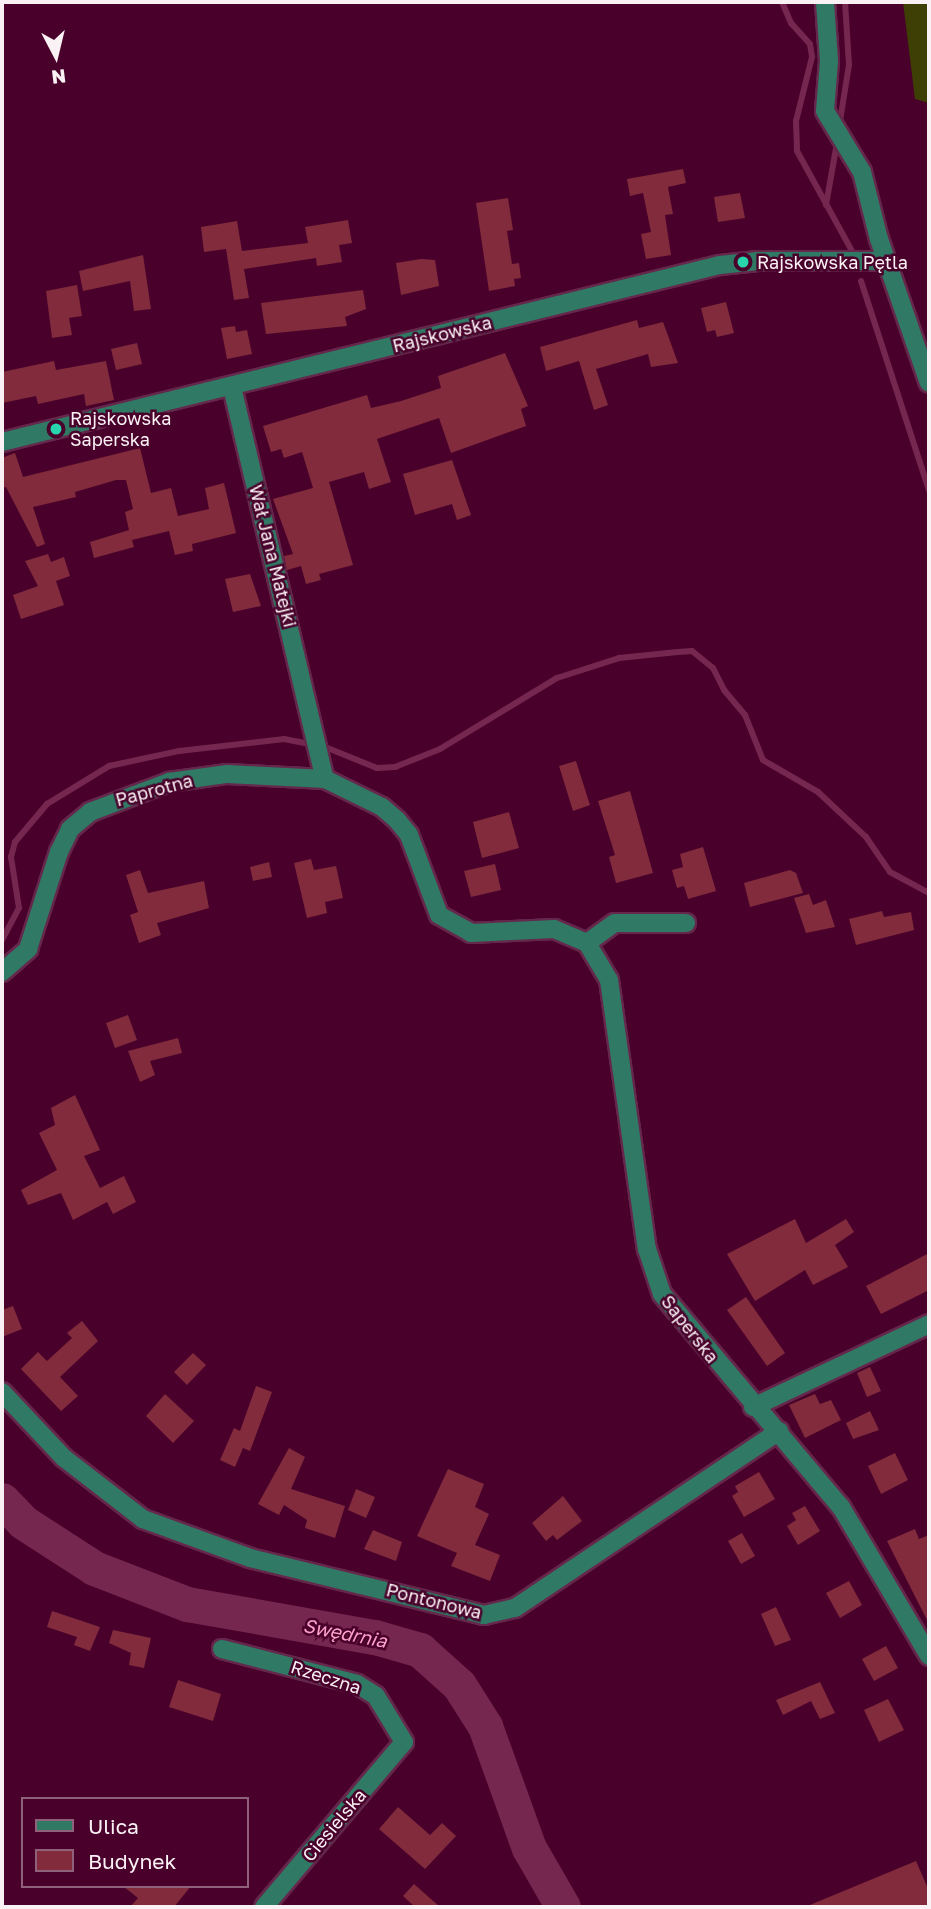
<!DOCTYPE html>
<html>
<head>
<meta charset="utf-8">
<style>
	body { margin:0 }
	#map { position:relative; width:931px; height:1909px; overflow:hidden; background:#49012b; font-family:"Golos Text",sans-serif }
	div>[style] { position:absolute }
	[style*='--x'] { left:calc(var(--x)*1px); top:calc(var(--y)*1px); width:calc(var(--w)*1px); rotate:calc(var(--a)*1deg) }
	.green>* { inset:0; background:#3d3f04 }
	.stream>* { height:6px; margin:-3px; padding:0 3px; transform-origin:3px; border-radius:3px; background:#76274f }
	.river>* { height:35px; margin:-17.5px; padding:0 17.5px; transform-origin:17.5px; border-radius:17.5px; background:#76274f }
	.building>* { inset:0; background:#812b3c }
	.roads { filter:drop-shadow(2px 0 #65274b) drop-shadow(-2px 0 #65274b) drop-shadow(0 2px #65274b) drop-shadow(0 -2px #65274b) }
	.minor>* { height:18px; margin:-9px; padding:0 9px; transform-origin:9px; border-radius:9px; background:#307a65 }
	.dots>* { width:19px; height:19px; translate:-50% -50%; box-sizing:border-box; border:4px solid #49012b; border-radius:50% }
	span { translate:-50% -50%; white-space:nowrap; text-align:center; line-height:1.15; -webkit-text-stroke:5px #49012b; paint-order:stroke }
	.poi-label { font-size:18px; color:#faf1f4 }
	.left { translate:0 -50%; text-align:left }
	.street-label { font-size:18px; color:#faf1f4 }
	.water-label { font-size:19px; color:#fda1ca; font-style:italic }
	.frame { position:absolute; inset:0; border:4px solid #faf1f4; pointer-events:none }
	.legend { position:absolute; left:21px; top:1797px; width:228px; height:91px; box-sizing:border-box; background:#49012b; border:2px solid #90617b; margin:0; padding:9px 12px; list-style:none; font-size:21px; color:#faf1f4 }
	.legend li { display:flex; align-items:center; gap:14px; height:35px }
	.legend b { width:35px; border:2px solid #90617b }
	.north { position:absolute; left:21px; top:21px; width:70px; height:70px; -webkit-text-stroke:5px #49012b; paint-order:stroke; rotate:173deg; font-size:19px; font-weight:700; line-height:28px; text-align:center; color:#faf1f4 }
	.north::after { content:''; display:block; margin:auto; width:24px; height:32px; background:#faf1f4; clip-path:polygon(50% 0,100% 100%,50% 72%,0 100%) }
</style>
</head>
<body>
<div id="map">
	<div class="green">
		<div style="clip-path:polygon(903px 2px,929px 2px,929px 103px,915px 99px)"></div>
	</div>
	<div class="stream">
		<div style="--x:782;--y:2;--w:23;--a:67"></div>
		<div style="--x:791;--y:23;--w:28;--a:48"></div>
		<div style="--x:810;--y:44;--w:13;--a:81"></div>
		<div style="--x:812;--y:57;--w:66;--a:104"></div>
		<div style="--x:796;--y:121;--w:30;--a:88"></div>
		<div style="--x:797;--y:151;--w:114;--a:61.2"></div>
		<div style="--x:840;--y:121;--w:57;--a:-80.9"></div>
		<div style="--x:849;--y:65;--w:63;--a:-93.6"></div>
		<div style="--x:826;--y:205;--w:58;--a:-80"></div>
		<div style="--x:861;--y:281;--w:220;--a:72"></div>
		<div style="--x:2;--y:940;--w:36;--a:-62"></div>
		<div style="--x:19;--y:908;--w:52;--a:-98.9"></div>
		<div style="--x:11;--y:857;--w:16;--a:-75"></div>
		<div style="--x:15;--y:842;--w:50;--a:-49.9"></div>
		<div style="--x:47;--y:804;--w:73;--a:-31.5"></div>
		<div style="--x:109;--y:766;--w:72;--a:-12.1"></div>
		<div style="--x:179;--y:751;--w:106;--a:-6.5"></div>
		<div style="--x:284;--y:739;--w:42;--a:11"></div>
		<div style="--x:325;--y:747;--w:56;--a:22"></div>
		<div style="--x:377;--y:768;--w:18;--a:-3"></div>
		<div style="--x:395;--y:767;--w:48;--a:-21.8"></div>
		<div style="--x:440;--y:749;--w:137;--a:-31.3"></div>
		<div style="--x:557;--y:678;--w:65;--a:-17.9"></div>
		<div style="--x:619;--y:658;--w:59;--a:-5.8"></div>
		<div style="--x:678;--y:652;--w:14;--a:-4"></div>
		<div style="--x:692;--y:651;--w:27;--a:39"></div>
		<div style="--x:713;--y:668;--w:25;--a:63"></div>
		<div style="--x:724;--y:690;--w:33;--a:50"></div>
		<div style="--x:745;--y:715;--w:48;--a:68.2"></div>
		<div style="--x:763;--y:760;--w:64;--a:30.2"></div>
		<div style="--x:818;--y:792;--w:66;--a:43.2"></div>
		<div style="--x:866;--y:837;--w:42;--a:55.6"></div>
		<div style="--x:890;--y:872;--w:44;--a:28.3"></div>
	</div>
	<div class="river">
		<div style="--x:2;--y:1500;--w:30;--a:46"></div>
		<div style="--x:23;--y:1522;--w:85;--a:32.9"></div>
		<div style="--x:94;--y:1568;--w:100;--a:21.2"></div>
		<div style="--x:187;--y:1604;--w:191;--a:10"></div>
		<div style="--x:375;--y:1637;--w:47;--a:16.1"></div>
		<div style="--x:420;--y:1650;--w:52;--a:41.9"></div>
		<div style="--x:459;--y:1685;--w:49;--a:57.6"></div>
		<div style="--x:485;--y:1726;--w:130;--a:70.2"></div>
		<div style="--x:529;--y:1848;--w:68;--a:60"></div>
	</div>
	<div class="building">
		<div style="clip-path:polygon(683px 169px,686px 183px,668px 187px,673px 214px,665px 215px,671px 255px,646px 259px,641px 234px,651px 232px,643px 193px,630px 196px,627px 179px)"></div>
		<div style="clip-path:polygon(740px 193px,745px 218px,718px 222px,714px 197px)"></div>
		<div style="clip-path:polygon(508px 198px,513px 230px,507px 231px,512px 264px,519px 263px,521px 278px,514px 279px,515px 286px,489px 291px,476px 203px)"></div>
		<div style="clip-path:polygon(348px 220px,352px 243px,339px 245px,342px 262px,317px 266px,316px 258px,244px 269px,249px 298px,234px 300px,226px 249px,204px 252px,201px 227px,237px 221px,242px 251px,308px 243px,305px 227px)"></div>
		<div style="clip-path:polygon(143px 255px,151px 309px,134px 311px,130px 281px,83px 291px,79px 271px)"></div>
		<div style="clip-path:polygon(421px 259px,435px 260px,439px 286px,401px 295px,396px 263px)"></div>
		<div style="clip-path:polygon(77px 285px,82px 316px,69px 318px,72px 335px,52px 338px,46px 291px)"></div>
		<div style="clip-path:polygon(363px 290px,366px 309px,345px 317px,347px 326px,266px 334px,261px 303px)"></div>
		<div style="clip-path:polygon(726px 302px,734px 333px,717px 337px,715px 330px,707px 332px,701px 308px)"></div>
		<div style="clip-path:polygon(637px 320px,639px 328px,663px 322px,678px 363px,651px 367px,648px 354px,596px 369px,608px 405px,594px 410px,579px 361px,546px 371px,540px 347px)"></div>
		<div style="clip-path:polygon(235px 326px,236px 332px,247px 330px,252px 354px,227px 359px,221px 328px)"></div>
		<div style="clip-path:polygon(137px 343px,142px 364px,116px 370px,111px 349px)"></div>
		<div style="clip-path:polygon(505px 353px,528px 406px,521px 409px,526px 426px,451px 453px,439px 418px,377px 439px,391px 482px,369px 489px,364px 472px,329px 482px,353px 565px,319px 574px,321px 580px,306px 584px,301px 566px,287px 570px,284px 556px,293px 554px,273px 499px,313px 488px,302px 452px,284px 458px,281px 449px,271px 452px,263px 426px,367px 395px,371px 408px,401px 401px,441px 388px,438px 376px)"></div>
		<div style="clip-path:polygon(54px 361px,56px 370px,106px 361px,114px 400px,86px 406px,84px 394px,38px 404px,36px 396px,2px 403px,2px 372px)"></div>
		<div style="clip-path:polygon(140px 448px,151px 493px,171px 488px,178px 516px,209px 509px,205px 488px,224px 483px,236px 533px,192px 544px,193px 551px,175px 555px,169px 531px,132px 540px,134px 547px,94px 558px,90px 542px,129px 530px,125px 512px,133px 509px,126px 480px,116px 480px,75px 492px,76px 497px,33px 507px,45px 544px,37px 547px,6px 487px,2px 488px,2px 458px,15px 453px,23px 477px)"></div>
		<div style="clip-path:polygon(452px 460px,471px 515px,457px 520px,452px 504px,415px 515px,403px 474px)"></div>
		<div style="clip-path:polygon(48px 554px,51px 562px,64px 557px,70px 576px,56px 581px,64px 605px,21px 619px,13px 595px,38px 586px,25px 561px)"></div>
		<div style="clip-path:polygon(250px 574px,261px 606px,233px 612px,225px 579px)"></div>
		<div style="clip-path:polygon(576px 761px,590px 805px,573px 811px,559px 766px)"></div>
		<div style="clip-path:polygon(630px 791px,653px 873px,616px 883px,609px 857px,615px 855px,598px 801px)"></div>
		<div style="clip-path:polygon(509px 812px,519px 848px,482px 858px,473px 822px)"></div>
		<div style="clip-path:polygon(703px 847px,716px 891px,688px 899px,684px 886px,677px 888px,672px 870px,683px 867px,680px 854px)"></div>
		<div style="clip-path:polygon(311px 859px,314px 870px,336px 866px,343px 898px,325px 902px,327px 913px,307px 918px,294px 863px)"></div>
		<div style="clip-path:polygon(269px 862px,272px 877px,253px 881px,250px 867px)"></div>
		<div style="clip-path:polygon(495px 864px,501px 890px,471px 897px,464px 871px)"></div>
		<div style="clip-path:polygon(140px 870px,148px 893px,204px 881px,209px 908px,157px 923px,161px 935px,139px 943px,130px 915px,138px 912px,126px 875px)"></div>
		<div style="clip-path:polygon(790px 870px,796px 873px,803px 893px,750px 907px,744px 883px)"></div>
		<div style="clip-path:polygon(809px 894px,813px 905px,826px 900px,835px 927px,806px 933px,794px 898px)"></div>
		<div style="clip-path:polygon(882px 911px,884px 917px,911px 912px,914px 930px,856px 945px,849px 919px)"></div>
		<div style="clip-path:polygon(128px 1015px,137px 1040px,115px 1048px,106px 1023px)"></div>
		<div style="clip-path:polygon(178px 1038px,182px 1053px,150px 1061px,155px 1075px,140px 1082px,128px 1051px)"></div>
		<div style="clip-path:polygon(75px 1095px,100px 1150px,84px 1156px,100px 1188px,124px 1176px,136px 1202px,113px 1214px,107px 1202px,73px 1220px,61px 1193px,28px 1205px,21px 1190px,57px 1170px,39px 1133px,55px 1125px,51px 1108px)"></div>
		<div style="clip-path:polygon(795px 1219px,806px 1243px,846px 1219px,854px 1232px,835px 1245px,848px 1267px,813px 1285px,805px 1270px,755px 1301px,727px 1254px)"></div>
		<div style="clip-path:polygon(929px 1253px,929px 1290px,881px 1314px,866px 1286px)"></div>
		<div style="clip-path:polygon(746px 1297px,785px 1353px,767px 1366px,727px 1310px)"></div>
		<div style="clip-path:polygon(13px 1306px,22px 1329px,2px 1337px,2px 1310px)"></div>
		<div style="clip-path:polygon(82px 1321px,98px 1341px,60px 1377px,78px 1396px,61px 1411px,21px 1369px,38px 1352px,47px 1361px,72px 1338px,67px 1333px)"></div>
		<div style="clip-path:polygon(193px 1353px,206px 1365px,187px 1385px,174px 1372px)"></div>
		<div style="clip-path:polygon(870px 1367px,881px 1391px,867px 1397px,857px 1373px)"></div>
		<div style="clip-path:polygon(256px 1386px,272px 1392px,250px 1451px,243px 1448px,235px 1467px,220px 1460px,234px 1428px,240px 1431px)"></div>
		<div style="clip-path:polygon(165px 1394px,194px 1421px,173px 1443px,146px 1416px)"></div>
		<div style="clip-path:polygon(815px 1394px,820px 1404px,831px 1400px,841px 1420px,805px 1438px,789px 1405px)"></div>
		<div style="clip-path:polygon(870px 1411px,879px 1430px,853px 1439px,846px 1423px)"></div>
		<div style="clip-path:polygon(289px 1448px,305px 1457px,291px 1489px,345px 1506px,335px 1538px,305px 1528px,307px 1520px,284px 1505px,279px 1515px,258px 1504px)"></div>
		<div style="clip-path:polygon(895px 1453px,908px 1480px,881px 1494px,868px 1466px)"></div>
		<div style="clip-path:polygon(448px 1469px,484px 1484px,475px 1507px,489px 1514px,475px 1545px,500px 1555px,490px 1581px,451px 1566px,457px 1553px,417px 1536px)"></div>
		<div style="clip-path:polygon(759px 1472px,775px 1499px,744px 1517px,732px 1496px,738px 1492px,735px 1486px)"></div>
		<div style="clip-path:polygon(356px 1489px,375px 1497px,366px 1518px,348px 1510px)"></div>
		<div style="clip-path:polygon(563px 1496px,582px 1521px,557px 1540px,553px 1535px,546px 1541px,532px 1523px)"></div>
		<div style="clip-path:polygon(805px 1506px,820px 1531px,798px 1545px,787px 1526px,796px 1520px,792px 1513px)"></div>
		<div style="clip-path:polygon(915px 1529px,919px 1539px,929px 1535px,929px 1624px,887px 1541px)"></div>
		<div style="clip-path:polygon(373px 1530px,402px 1542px,396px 1561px,364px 1549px)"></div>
		<div style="clip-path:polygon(742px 1533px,755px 1556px,741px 1564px,728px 1541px)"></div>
		<div style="clip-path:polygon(849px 1581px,862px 1605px,840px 1618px,826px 1593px)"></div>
		<div style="clip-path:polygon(776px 1607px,791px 1640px,775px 1646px,761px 1614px)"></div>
		<div style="clip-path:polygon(52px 1611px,100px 1627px,90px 1651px,74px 1645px,77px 1637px,47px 1627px)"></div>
		<div style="clip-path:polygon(113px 1630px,151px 1638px,144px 1668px,129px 1665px,131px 1653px,109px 1643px)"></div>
		<div style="clip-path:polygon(886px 1646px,898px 1668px,874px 1681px,862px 1659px)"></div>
		<div style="clip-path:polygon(178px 1680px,221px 1694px,213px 1721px,169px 1707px)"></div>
		<div style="clip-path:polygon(820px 1682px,835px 1713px,820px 1719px,811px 1701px,783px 1715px,776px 1700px)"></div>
		<div style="clip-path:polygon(888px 1699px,904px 1730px,879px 1742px,864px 1710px)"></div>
		<div style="clip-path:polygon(398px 1807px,430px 1835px,442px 1823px,456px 1836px,425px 1869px,379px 1829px)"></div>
		<div style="clip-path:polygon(916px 1861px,929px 1891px,929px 1907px,805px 1907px)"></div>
		<div style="clip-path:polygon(414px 1884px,440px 1907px,415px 1907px,403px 1896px)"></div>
		<div style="clip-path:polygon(123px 1886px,191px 1886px,174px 1907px,130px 1907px,138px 1898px)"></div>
	</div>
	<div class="roads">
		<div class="minor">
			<div style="--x:825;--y:2;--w:59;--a:86.1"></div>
			<div style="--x:829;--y:61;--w:50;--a:94.6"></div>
			<div style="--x:825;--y:111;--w:71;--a:58.8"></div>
			<div style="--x:862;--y:172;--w:69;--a:75.8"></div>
			<div style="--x:879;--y:239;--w:152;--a:70.9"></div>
			<div style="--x:232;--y:387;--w:403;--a:76.7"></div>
			<div style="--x:325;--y:779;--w:64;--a:26.2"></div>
			<div style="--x:382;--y:807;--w:20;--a:41"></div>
			<div style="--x:397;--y:820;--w:19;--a:51"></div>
			<div style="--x:409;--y:835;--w:85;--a:69.4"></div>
			<div style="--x:439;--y:915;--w:37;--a:29"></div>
			<div style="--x:471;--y:933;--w:83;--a:-2.8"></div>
			<div style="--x:554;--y:929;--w:36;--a:23"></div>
			<div style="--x:587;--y:943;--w:34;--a:-36"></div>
			<div style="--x:615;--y:923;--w:71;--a:0"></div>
			<div style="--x:2;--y:442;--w:739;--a:-13.85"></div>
			<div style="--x:720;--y:265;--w:38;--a:-6"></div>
			<div style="--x:758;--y:261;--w:128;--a:0"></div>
			<div style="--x:587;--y:943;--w:43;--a:59.3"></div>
			<div style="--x:609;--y:980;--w:272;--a:82"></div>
			<div style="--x:647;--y:1249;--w:47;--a:71.6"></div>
			<div style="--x:662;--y:1294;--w:278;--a:50"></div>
			<div style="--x:841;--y:1507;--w:173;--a:59.4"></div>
			<div style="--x:2;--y:972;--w:35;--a:-41"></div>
			<div style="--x:28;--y:949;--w:102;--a:-72.3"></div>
			<div style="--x:59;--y:852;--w:25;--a:-64"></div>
			<div style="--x:70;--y:829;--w:26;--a:-40"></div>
			<div style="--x:90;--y:812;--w:85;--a:-20.8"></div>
			<div style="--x:169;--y:782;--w:59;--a:-7.9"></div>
			<div style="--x:227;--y:774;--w:98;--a:2.9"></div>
			<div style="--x:2;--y:1392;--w:91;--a:46.8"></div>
			<div style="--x:64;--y:1458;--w:100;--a:37.7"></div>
			<div style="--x:143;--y:1519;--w:114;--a:20"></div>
			<div style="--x:250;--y:1558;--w:241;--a:13.7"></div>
			<div style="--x:484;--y:1615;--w:32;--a:-13"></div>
			<div style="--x:515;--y:1608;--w:318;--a:-33.8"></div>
			<div style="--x:753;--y:1407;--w:195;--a:-25.2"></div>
			<div style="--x:222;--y:1649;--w:139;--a:14.5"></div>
			<div style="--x:357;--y:1684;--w:22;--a:32"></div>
			<div style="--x:376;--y:1696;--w:54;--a:58.7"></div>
			<div style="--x:404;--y:1742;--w:216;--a:130.3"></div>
		</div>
	</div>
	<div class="dots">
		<div style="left:743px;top:262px;background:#29d5ac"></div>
		<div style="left:56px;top:429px;background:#29d5ac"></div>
	</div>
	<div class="poi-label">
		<span class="left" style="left:757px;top:262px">Rajskowska Pętla</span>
		<span class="left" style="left:70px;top:429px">Rajskowska<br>Saperska</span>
	</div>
	<div class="street-label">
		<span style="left:442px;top:334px;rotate:-14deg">Rajskowska</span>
		<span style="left:273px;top:556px;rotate:76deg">Wał Jana Matejki</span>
		<span style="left:154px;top:790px;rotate:-15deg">Paprotna</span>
		<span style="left:690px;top:1329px;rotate:52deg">Saperska</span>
		<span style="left:434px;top:1601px;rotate:14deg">Pontonowa</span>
		<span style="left:326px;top:1677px;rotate:18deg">Rzeczna</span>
		<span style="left:334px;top:1825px;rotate:-50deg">Ciesielska</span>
	</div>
	<div class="water-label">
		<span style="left:345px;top:1633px;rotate:11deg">Swędrnia</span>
	</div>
	<div class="frame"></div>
	<ul class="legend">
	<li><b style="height:9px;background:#307a65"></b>Ulica</li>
	<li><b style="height:19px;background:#812b3c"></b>Budynek</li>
	</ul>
	<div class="north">N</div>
</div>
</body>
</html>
